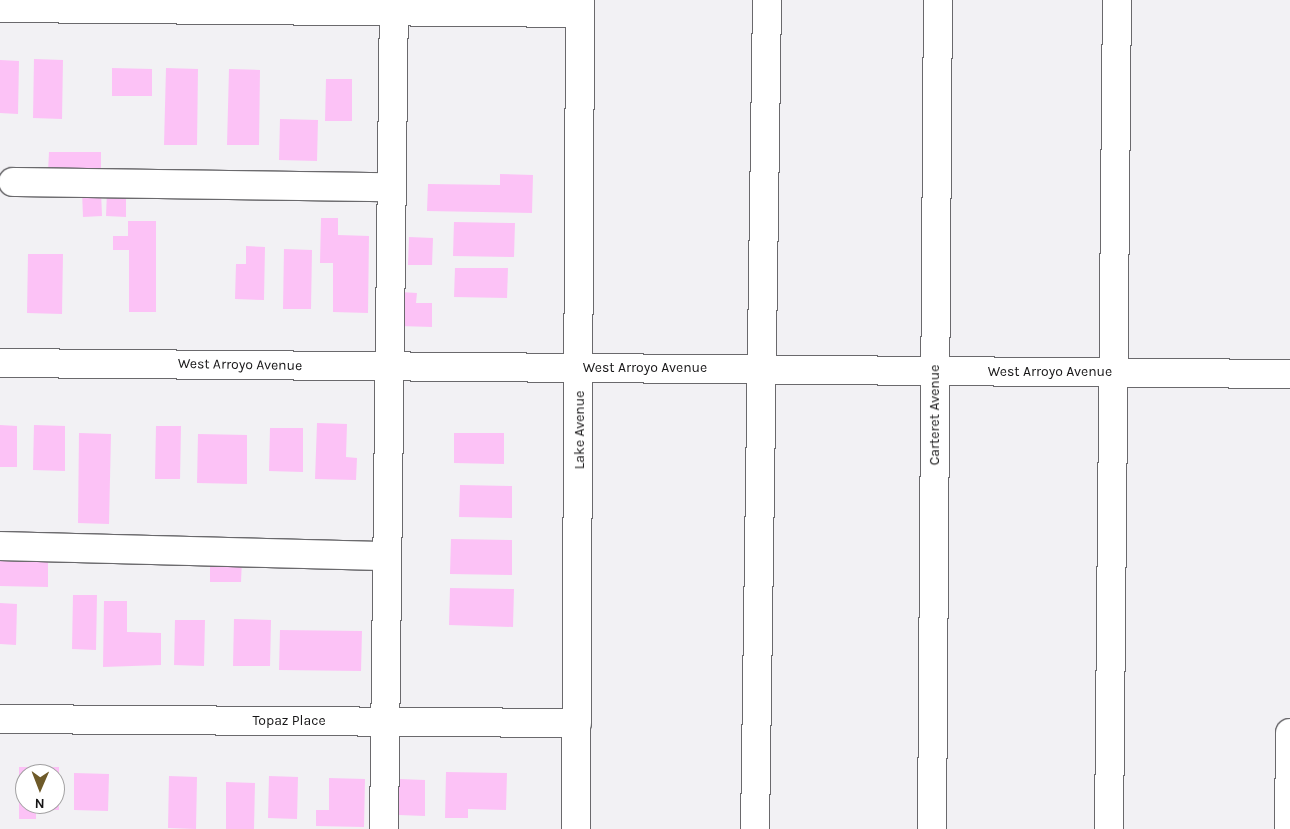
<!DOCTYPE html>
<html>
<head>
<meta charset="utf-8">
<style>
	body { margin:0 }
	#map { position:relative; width:1290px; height:829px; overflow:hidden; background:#f2f1f4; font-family:Karla,sans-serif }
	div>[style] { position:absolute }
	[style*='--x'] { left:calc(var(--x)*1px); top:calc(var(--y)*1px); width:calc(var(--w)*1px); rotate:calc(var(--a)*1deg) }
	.building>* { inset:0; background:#fcc2f6 }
	.roads { filter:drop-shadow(1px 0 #6a696c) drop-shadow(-1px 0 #6a696c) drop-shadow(0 1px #6a696c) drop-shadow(0 -1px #6a696c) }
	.minor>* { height:28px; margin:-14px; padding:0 14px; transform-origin:14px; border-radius:14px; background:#fff }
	span { translate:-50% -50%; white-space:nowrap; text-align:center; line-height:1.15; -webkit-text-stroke:4px #fff; paint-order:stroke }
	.street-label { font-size:14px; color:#161516 }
	.north { position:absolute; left:15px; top:764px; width:50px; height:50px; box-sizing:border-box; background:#fff; border:1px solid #a2a1a2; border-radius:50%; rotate:181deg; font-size:14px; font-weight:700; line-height:20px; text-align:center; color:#161516 }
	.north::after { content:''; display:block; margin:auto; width:18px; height:22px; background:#6e5a29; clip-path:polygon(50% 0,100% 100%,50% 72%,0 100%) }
</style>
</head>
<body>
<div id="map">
	<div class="building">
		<div style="clip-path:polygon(34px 59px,63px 60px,62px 119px,33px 118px)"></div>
		<div style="clip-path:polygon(0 60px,19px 61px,18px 114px,0 113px)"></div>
		<div style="clip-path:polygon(112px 68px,152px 69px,152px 96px,112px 96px)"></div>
		<div style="clip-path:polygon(166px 68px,198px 69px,197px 145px,164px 145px)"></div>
		<div style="clip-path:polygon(229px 69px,260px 70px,259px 145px,227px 145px)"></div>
		<div style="clip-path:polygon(326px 79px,352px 79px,352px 121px,325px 121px)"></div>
		<div style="clip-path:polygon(280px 119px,318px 120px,317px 161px,279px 160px)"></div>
		<div style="clip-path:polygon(49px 152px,101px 152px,101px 173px,48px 172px)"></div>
		<div style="clip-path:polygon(500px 174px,533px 175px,532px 213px,427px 211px,428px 184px,500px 185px)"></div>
		<div style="clip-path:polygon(82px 191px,101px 191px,102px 216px,83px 217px)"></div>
		<div style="clip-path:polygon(107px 192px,126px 193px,126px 217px,106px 216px)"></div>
		<div style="clip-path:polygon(321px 218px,338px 218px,338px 235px,369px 236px,368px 313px,333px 312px,333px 263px,320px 263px)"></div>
		<div style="clip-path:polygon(128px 221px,156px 221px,156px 312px,129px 312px,129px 250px,113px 250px,113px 236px,128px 236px)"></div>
		<div style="clip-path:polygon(454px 222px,515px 223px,514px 257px,453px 256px)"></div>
		<div style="clip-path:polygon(409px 237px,433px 238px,432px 265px,408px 265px)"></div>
		<div style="clip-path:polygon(246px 246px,265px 247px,264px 300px,235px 299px,236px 264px,246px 264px)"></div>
		<div style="clip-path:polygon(284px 249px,312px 250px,311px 309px,283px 309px)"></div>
		<div style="clip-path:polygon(28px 254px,63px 254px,62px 314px,27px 313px)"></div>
		<div style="clip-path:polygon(455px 268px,508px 268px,507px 298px,454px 297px)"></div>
		<div style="clip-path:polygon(400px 292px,417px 293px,416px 303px,432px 303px,432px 327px,399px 326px)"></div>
		<div style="clip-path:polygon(317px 423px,347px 424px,346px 457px,357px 458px,356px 480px,315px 479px)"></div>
		<div style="clip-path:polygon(0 425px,17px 426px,17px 467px,0 467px)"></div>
		<div style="clip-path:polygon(34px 425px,65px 426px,65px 471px,33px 470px)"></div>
		<div style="clip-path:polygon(156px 426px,181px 426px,180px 479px,155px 479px)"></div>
		<div style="clip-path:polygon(270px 428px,303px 428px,303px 472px,269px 471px)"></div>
		<div style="clip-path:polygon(79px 433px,111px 434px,109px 524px,78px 523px)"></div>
		<div style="clip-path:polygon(454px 433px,504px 433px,504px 464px,454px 463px)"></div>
		<div style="clip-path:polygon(198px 434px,247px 435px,247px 484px,197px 483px)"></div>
		<div style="clip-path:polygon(460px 485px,512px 486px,512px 518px,459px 517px)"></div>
		<div style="clip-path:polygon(451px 539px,512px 540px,512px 575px,450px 574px)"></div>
		<div style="clip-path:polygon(0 555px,48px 556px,48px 587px,0 586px)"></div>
		<div style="clip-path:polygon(210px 558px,242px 559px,241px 582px,210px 582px)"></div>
		<div style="clip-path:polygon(450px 588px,514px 589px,513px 627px,449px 625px)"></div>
		<div style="clip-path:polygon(73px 595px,97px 595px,96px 650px,72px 649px)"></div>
		<div style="clip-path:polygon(104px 601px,127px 601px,127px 632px,161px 633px,161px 665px,103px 667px)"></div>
		<div style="clip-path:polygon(0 603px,17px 604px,16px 645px,0 644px)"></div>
		<div style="clip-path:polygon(234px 619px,271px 620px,270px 666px,233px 666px)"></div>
		<div style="clip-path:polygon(175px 620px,205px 620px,204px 666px,174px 665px)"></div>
		<div style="clip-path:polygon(280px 630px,362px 631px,361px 671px,279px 670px)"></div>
		<div style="clip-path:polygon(evenodd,19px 767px,59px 767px,59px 810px,36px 810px,36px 819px,19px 819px,19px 767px,25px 774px,55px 774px,55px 804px,25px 804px,25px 774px)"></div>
		<div style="clip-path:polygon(446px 772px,507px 773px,506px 810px,468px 809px,468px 818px,445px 818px)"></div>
		<div style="clip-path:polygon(74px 773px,109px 774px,108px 811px,74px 810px)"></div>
		<div style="clip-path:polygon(169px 776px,197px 777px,196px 829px,168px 828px)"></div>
		<div style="clip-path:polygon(269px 776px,298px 777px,297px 819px,268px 818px)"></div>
		<div style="clip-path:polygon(329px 778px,365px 779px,364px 827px,316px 826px,316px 810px,329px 810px)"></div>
		<div style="clip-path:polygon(399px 779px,425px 780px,425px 816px,399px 815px)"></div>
		<div style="clip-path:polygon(226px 782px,255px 783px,254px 829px,226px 829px)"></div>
	</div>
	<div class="roads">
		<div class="minor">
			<div style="--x:0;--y:8;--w:580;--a:0.49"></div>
			<div style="--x:13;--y:182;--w:378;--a:0.8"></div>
			<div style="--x:0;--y:363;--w:1290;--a:0.49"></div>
			<div style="--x:0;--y:546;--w:386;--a:1.5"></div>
			<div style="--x:0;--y:719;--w:577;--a:0.4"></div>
			<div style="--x:384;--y:829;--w:829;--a:-89.31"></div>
			<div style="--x:576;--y:829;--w:829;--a:-89.72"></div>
			<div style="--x:755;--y:829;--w:829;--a:-89.17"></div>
			<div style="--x:932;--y:829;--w:829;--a:-89.59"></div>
			<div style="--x:1109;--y:829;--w:829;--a:-89.45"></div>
			<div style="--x:1289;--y:829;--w:96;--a:-89.4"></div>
		</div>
	</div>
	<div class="street-label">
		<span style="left:240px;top:365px;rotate:1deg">West Arroyo Avenue</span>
		<span style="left:645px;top:368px">West Arroyo Avenue</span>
		<span style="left:1050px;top:372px">West Arroyo Avenue</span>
		<span style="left:935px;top:415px;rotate:-90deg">Carteret Avenue</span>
		<span style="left:580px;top:430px;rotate:-90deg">Lake Avenue</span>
		<span style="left:289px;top:721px">Topaz Place</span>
	</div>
	<div class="north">N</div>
</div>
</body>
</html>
